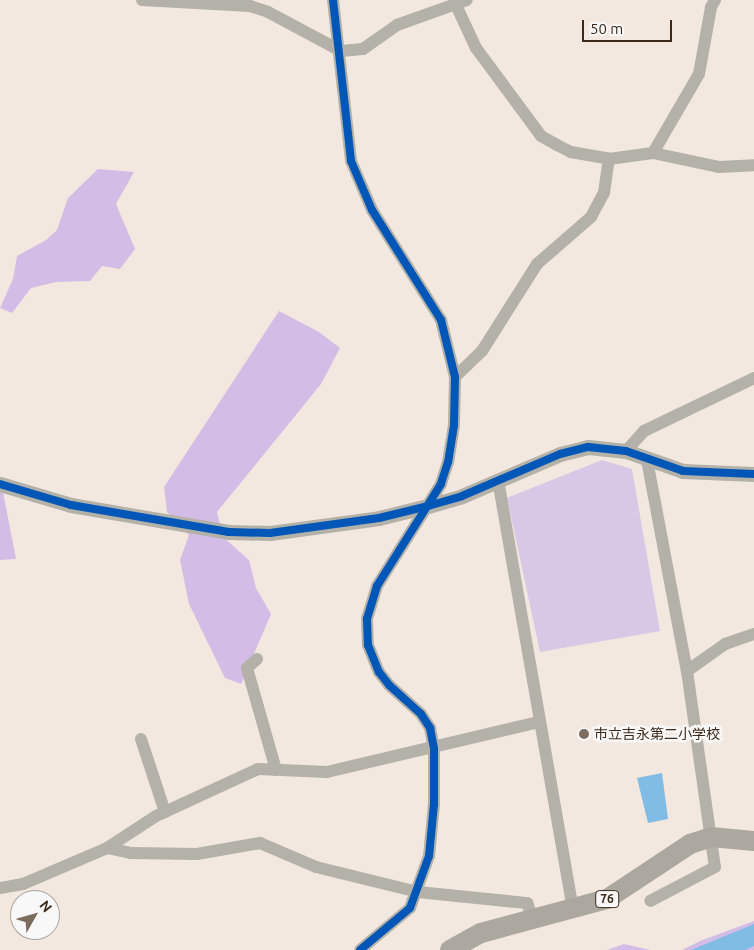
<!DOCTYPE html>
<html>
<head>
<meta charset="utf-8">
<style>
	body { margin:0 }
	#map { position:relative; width:754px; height:950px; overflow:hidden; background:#f3e8df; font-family:Ubuntu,"Noto Sans JP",sans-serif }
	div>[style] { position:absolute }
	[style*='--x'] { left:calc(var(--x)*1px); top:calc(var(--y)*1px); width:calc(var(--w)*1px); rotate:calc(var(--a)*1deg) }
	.green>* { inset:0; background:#d9c7e6 }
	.forest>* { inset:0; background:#d3bce6 }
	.water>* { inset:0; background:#80bce3 }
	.minor>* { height:12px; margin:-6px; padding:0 6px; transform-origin:6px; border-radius:6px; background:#b3b1a8 }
	.tertiary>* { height:15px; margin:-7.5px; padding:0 7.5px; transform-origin:7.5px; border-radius:7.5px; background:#b3b1a8 }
	.primary>* { height:20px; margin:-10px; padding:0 10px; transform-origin:10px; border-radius:10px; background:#aca89f }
	.cycleway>* { height:8px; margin:-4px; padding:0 4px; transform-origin:4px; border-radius:4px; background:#0057b8 }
	.dots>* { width:14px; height:14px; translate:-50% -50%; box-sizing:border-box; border:2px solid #f8f8f8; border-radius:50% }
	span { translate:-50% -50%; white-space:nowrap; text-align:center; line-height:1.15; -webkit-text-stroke:5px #f8f8f8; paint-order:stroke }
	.shield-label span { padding:1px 4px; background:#f8f8f8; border:1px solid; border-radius:4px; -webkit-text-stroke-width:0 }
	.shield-label { font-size:12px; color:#3c2919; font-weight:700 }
	.poi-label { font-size:14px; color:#3c2919 }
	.left { translate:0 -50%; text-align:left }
	.north { position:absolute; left:10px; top:890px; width:50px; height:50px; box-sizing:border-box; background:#f8f8f8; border:1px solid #ada59f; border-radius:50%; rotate:52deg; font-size:14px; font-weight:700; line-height:20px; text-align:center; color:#3c2919 }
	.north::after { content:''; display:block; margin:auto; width:18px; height:22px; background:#7c6c5e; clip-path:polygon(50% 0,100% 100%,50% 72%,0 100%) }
	.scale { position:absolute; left:582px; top:20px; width:90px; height:22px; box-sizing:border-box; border:2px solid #3c2919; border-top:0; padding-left:6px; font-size:15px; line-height:18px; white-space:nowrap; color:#3c2919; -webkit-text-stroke:4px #f8f8f8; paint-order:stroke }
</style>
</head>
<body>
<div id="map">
	<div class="green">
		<div style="clip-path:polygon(602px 460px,632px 469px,660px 631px,540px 652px,507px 498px)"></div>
	</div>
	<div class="forest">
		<div style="clip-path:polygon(98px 169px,134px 172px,116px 204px,135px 249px,120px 269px,102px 266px,90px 281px,56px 282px,31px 288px,12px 313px,0 308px,13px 279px,17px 256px,46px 240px,57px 230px,68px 198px)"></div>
		<div style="clip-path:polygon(279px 311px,319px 332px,340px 348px,321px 384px,217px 512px,223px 537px,249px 560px,256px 588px,271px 614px,241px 684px,225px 678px,189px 604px,180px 560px,189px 535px,167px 512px,164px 487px)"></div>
		<div style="clip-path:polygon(0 491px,3px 492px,16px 559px,0 560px)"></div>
		<div style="clip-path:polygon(754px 921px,754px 950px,682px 950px,700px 941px)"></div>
		<div style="clip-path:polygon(624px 944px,650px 950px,607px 950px)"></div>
	</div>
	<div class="water">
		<div style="clip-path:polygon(662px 773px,668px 819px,648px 823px,637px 778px)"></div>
		<div style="clip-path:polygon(754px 924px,754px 946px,745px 950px,691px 950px)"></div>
	</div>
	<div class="minor">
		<div style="--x:142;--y:0;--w:108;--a:3.2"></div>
		<div style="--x:250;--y:6;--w:19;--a:18"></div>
		<div style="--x:268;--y:12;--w:83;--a:28.1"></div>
		<div style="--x:341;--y:51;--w:22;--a:-5"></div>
		<div style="--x:363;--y:49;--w:42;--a:-35.2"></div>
		<div style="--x:397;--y:25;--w:74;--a:-19.7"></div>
		<div style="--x:333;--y:0;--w:162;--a:83.6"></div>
		<div style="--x:351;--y:161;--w:53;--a:66.8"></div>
		<div style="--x:372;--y:210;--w:130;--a:57.9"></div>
		<div style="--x:441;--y:320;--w:59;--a:76.2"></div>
		<div style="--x:455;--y:377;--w:48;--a:91.2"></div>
		<div style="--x:454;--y:425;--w:37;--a:99"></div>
		<div style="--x:448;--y:462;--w:23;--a:108"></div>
		<div style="--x:441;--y:484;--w:120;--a:122.1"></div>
		<div style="--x:377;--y:586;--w:34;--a:107"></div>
		<div style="--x:367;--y:619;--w:26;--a:88"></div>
		<div style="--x:368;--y:645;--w:29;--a:68"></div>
		<div style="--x:379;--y:672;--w:16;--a:52"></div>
		<div style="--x:389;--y:685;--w:43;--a:42.2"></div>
		<div style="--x:421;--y:714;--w:17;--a:57"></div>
		<div style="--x:430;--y:728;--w:21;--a:79"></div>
		<div style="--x:434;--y:749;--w:55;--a:90"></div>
		<div style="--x:434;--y:804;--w:52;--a:95.5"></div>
		<div style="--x:429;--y:856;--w:55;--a:110.1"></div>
		<div style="--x:410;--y:908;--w:65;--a:140"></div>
		<div style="--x:456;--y:5;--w:47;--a:65.1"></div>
		<div style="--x:476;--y:48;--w:109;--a:53.5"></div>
		<div style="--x:541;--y:136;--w:18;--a:29"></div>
		<div style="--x:557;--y:145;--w:16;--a:27"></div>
		<div style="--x:571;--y:152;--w:39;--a:10"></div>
		<div style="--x:609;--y:159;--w:44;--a:-7.8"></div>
		<div style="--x:653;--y:153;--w:67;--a:12"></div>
		<div style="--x:719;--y:167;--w:35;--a:-3"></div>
		<div style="--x:653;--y:153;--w:91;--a:-59.8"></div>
		<div style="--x:699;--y:74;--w:68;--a:-79.8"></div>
		<div style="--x:711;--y:7;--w:8;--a:-60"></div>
		<div style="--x:455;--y:377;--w:37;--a:-44"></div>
		<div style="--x:482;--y:351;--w:103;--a:-57.7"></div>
		<div style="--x:537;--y:264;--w:72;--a:-41"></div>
		<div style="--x:591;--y:217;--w:27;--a:-62"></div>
		<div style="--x:604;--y:193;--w:34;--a:-82"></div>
		<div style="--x:626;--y:451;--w:27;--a:-48"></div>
		<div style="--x:644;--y:431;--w:122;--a:-25.7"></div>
		<div style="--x:647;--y:460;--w:215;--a:79.3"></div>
		<div style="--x:687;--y:671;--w:198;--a:81.9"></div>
		<div style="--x:715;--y:867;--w:73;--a:152.4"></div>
		<div style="--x:498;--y:480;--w:436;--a:80.1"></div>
		<div style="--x:257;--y:659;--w:13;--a:138"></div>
		<div style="--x:247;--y:668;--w:106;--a:74.1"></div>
		<div style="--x:687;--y:671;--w:47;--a:-35.4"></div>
		<div style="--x:725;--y:644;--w:31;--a:-19"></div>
		<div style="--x:141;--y:739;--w:77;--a:71.8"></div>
		<div style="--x:107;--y:848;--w:59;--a:-33.1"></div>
		<div style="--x:156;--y:816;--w:112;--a:-24.7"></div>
		<div style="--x:258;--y:769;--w:69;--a:2.5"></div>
		<div style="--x:327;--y:772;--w:217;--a:-13.3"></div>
		<div style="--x:0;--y:888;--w:23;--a:-10"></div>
		<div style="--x:23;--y:884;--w:91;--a:-23.2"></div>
		<div style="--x:107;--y:848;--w:24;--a:12"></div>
		<div style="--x:130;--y:853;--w:67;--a:0.9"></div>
		<div style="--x:197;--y:854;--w:64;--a:-9.9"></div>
		<div style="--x:260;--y:843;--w:61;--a:23.2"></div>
		<div style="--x:316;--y:867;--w:105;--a:13.8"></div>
		<div style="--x:418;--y:892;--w:110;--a:5.8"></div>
		<div style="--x:527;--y:903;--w:19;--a:69"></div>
	</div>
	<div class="tertiary">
		<div style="--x:0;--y:484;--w:74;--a:16.5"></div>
		<div style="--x:71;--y:505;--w:160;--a:9.7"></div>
		<div style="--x:229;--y:532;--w:41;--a:1.4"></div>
		<div style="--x:270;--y:533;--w:110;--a:-7.8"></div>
		<div style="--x:379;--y:518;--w:50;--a:-13.8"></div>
		<div style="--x:428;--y:506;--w:35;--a:-16"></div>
		<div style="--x:462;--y:496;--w:107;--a:-23.2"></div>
		<div style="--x:560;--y:454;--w:29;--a:-14"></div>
		<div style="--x:588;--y:447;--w:38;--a:6"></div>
		<div style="--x:626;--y:451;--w:60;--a:19.3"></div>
		<div style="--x:683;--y:471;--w:71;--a:2.4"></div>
	</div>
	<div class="primary">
		<div style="--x:450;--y:950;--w:35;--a:-29"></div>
		<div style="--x:481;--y:933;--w:131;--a:-15.1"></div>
		<div style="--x:607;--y:899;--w:100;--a:-33.5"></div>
		<div style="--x:690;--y:844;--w:22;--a:-18"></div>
		<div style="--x:711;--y:837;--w:43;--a:5.3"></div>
	</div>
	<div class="cycleway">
		<div style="--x:333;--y:0;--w:162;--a:83.6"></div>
		<div style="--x:351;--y:161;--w:53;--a:66.8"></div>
		<div style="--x:372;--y:210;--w:130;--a:57.9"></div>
		<div style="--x:441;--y:320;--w:59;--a:76.2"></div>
		<div style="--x:455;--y:377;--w:48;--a:91.2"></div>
		<div style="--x:454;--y:425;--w:37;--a:99"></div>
		<div style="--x:448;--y:462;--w:23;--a:108"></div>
		<div style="--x:441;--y:484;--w:120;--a:122.1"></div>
		<div style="--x:377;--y:586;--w:34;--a:107"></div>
		<div style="--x:367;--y:619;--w:26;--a:88"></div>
		<div style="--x:368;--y:645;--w:29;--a:68"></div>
		<div style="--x:379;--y:672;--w:16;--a:52"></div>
		<div style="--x:389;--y:685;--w:43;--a:42.2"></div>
		<div style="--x:421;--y:714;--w:17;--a:57"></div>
		<div style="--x:430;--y:728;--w:21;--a:79"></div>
		<div style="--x:434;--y:749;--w:55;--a:90"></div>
		<div style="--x:434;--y:804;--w:52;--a:95.5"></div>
		<div style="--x:429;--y:856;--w:55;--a:110.1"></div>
		<div style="--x:410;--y:908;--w:65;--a:140"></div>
		<div style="--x:0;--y:484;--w:74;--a:16.5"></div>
		<div style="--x:71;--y:505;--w:160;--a:9.7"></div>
		<div style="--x:229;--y:532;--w:41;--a:1.4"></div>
		<div style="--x:270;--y:533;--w:110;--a:-7.8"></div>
		<div style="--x:379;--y:518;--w:50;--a:-13.8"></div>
		<div style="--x:428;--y:506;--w:35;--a:-16"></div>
		<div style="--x:462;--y:496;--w:107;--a:-23.2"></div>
		<div style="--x:560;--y:454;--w:29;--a:-14"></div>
		<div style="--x:588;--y:447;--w:38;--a:6"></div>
		<div style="--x:626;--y:451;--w:60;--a:19.3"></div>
		<div style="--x:683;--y:471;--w:71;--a:2.4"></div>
	</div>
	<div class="dots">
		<div style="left:584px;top:734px;background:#7c6c5e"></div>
	</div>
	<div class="shield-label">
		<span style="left:607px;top:899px">76</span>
	</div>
	<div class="poi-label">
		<span class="left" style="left:594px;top:734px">市立吉永第二小学校</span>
	</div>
	<div class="north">N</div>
	<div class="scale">50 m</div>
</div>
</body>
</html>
